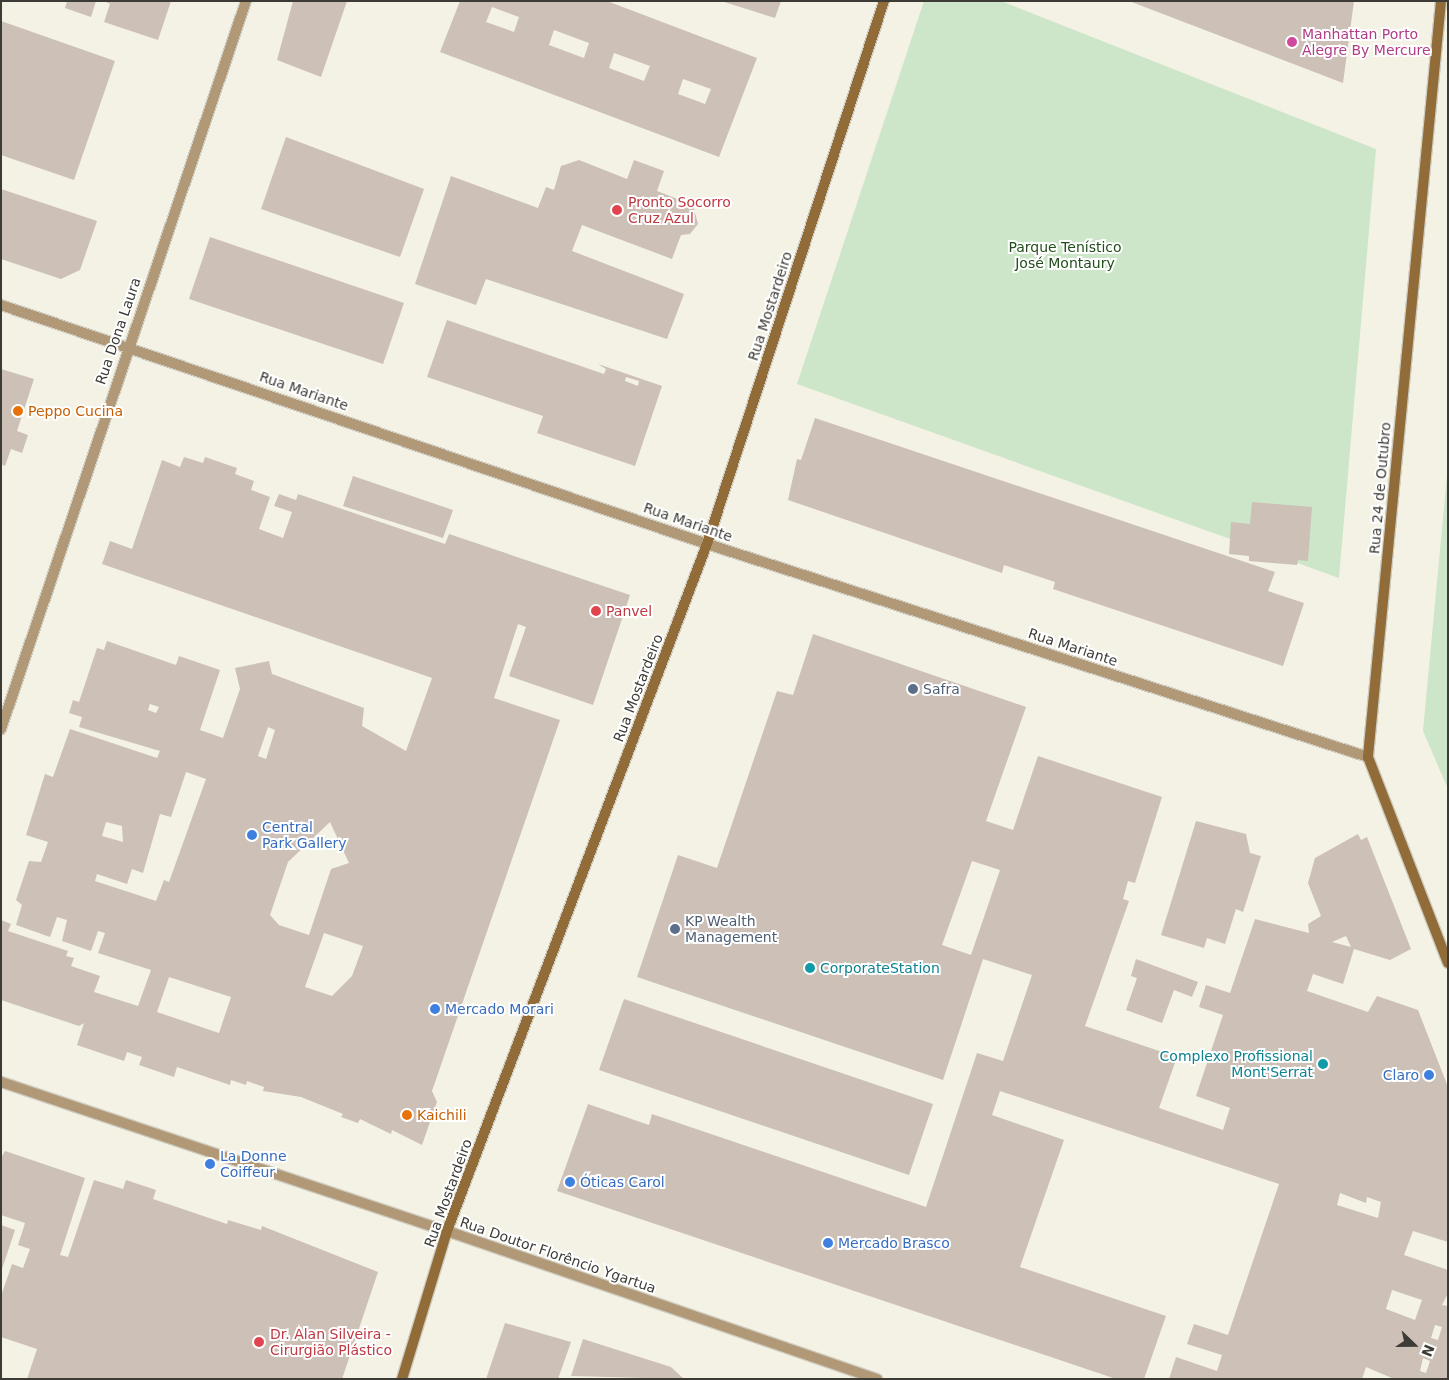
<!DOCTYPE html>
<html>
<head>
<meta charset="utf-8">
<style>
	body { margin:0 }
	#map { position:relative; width:1449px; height:1380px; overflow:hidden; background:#f4f2e4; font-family:"DejaVu Sans",sans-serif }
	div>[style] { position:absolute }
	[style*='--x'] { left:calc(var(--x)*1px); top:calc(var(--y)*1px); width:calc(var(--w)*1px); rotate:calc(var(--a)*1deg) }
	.green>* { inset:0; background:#cde6c9 }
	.building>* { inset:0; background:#ccc0b7 }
	.roads { filter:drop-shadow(1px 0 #cfcdc1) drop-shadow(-1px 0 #cfcdc1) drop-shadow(0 1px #cfcdc1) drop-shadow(0 -1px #cfcdc1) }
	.minor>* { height:10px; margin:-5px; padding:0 5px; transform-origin:5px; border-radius:5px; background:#b19876 }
	.tertiary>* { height:10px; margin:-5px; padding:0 5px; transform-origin:5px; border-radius:5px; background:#b19876 }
	.secondary>* { height:10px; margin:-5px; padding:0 5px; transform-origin:5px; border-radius:5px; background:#916c38 }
	.dots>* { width:14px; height:14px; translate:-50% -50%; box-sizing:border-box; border:2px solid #fff; border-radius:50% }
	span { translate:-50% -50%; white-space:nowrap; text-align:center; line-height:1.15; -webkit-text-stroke:4px #fff; paint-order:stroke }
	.hotel-label { font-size:14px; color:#b23c85 }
	.left { translate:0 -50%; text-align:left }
	.health-label { font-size:14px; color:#be3a42 }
	.park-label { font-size:14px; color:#234e1b }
	.street-label { font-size:14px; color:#3c3b36 }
	.food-label { font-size:14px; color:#c56008 }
	.service-label { font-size:14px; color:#4e5e75 }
	.shop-label { font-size:14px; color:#366cbe }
	.right { translate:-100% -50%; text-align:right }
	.culture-label { font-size:14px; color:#0d838f }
	.frame { position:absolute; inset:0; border:2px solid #3c3b36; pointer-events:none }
	.north { position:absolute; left:1389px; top:1320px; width:50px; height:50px; -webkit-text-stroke:4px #fff; paint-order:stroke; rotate:112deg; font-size:14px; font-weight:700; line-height:20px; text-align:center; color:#3c3b36 }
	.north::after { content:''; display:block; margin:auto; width:18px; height:22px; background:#3c3b36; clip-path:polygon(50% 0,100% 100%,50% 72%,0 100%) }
</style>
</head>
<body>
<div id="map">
	<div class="green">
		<div style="clip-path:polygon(924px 1px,1001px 1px,1376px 149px,1339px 578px,797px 384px)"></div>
		<div style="clip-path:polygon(1448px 465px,1448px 789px,1423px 731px)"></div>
	</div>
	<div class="building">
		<div style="clip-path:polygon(67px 1px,96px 1px,91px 17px,65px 8px)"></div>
		<div style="clip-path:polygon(104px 1px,171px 1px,158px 40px,104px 22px,110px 4px)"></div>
		<div style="clip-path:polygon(293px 1px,347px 1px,321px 77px,277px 60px)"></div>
		<div style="clip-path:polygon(evenodd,460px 1px,607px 1px,757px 58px,719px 157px,440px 52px,460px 1px,492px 7px,519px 17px,514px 32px,486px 22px,492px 7px,460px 1px,554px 30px,589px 43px,584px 58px,549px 45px,554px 30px,460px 1px,614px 53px,650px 66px,644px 81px,609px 68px,614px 53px,460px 1px,683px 79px,711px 89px,705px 104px,678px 94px,683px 79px)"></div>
		<div style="clip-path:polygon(721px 1px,781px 1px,775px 18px)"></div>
		<div style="clip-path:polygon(1129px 1px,1354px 1px,1343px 83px)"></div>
		<div style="clip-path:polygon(1px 21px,115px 61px,74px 180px,1px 155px)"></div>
		<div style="clip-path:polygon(286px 137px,424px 189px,400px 257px,261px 209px)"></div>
		<div style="clip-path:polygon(579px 160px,627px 179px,634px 160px,664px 171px,657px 191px,693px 205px,698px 224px,690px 234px,681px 235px,672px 259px,582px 225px,572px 251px,684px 294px,667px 339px,486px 279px,476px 305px,415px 284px,451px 176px,538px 208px,546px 187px,554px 190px,561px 166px)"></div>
		<div style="clip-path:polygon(1px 189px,97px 221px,80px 270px,61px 279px,1px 259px)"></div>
		<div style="clip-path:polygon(210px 237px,404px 303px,383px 364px,189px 299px)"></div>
		<div style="clip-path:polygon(evenodd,447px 320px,604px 374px,606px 369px,598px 364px,662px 386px,635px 466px,537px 433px,543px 416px,427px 377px,447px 320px,626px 377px,639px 381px,638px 386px,625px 381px,626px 377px)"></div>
		<div style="clip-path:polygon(1px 369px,34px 379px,17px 431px,28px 435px,22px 453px,11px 449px,5px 466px,1px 464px)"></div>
		<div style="clip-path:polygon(815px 418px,1275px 572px,1268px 591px,1304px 603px,1283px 666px,1053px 589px,1055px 582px,1004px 565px,1002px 573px,788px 500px,797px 459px,801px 460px)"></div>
		<div style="clip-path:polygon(evenodd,184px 457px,203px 463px,205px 457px,237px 468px,235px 474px,254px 481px,251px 490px,270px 497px,259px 529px,283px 538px,292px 512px,274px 506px,279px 494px,296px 500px,298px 494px,445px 544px,449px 534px,630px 595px,593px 705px,509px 676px,526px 627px,518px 624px,494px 698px,560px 720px,432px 1091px,437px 1102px,422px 1145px,392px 1130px,391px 1134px,360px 1119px,358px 1123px,341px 1117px,343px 1114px,301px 1097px,263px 1091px,264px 1087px,247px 1081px,246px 1085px,231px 1080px,230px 1085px,177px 1067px,174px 1077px,139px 1065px,142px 1057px,127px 1052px,124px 1061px,77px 1045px,84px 1023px,79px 1026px,1px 1000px,1px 920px,11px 924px,8px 931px,68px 951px,66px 956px,74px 958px,71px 966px,100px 976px,94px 992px,138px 1006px,151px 970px,98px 953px,105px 933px,98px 931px,91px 951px,62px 941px,67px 920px,57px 917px,50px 937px,16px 925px,22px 905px,16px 900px,29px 861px,41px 862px,48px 842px,26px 835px,45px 774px,53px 777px,70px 729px,157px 758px,160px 751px,79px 727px,82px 717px,69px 713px,73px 700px,79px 702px,97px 648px,104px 650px,107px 641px,176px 665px,179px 656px,220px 670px,200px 730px,223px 738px,240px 689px,235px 668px,269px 661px,272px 674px,364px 708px,362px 726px,406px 751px,432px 678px,102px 564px,110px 541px,132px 549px,162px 460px,180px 467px,184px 457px,150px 704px,159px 707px,156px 713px,148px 710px,150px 704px,184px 457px,268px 727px,275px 730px,266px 759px,258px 756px,268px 727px,184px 457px,186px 772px,206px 779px,169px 882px,164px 880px,156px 901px,95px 881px,97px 874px,127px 884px,132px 869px,143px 873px,160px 814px,171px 817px,186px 772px,184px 457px,106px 822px,122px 826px,123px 842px,102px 836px,106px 822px,184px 457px,330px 822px,349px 863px,331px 869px,309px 935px,279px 925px,270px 915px,288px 862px,330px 822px,184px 457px,324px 933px,363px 946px,352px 976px,332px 996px,305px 987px,324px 933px,184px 457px,169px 977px,231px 997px,219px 1033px,157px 1012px,169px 977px)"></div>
		<div style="clip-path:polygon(353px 476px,453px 510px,443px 538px,343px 506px)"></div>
		<div style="clip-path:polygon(1252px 502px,1312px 507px,1308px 561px,1298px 560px,1297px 565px,1249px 561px,1249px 556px,1229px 554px,1231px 522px,1250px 524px)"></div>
		<div style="clip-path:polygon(evenodd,813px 634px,1026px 707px,986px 821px,1013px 830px,1038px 756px,1162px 797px,1135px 883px,1128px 881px,1123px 899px,1129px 901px,1085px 1026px,1177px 1057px,1159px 1108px,1223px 1130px,1230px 1108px,1196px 1096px,1223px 1015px,1199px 1007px,1206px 985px,1230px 993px,1255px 919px,1309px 933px,1308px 924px,1321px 916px,1308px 883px,1315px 858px,1358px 834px,1361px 840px,1367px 837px,1411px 949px,1390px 960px,1354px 949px,1343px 984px,1313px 974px,1307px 991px,1368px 1012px,1377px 996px,1418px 1010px,1448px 1087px,1448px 1242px,1413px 1231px,1404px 1255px,1448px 1270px,1448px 1293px,1442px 1305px,1448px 1306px,1448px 1379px,1394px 1379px,1366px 1367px,1362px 1379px,1169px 1379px,1176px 1357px,1217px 1371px,1222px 1355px,1187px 1344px,1194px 1324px,1228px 1335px,1279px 1184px,1000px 1091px,992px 1115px,1064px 1140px,1020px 1267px,1166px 1316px,1144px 1379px,1116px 1379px,557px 1191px,588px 1104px,649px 1125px,652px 1114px,926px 1207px,977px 1053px,1003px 1061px,1032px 975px,983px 959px,943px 1080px,637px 977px,678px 855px,717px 868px,777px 691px,793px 695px,813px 634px,972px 861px,1000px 870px,971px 955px,942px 945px,972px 861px,813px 634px,1346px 936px,1351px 947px,1332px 942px,1346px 936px,813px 634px,1340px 1193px,1366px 1203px,1367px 1197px,1381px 1202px,1378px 1218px,1337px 1205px,1340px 1193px,813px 634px,1392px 1290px,1422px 1300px,1415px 1320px,1386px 1309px,1392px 1290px,813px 634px,1435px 1325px,1442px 1327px,1438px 1340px,1431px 1338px,1435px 1325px,813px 634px,1423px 1358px,1430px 1361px,1426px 1373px,1420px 1371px,1423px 1358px)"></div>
		<div style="clip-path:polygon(1196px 821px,1246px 834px,1250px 853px,1261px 856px,1243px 912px,1236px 909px,1225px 944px,1207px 938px,1204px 948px,1161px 935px)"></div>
		<div style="clip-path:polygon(1136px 959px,1198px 982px,1192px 997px,1174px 990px,1162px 1023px,1126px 1010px,1137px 978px,1131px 976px)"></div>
		<div style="clip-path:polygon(624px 999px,933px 1104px,909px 1175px,599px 1070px)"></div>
		<div style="clip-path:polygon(5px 1151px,85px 1178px,60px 1255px,68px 1257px,94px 1180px,123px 1189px,126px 1180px,156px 1190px,153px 1199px,227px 1224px,228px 1220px,261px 1230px,262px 1226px,378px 1272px,342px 1379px,27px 1379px,37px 1349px,1px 1337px,1px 1296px,12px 1264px,23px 1268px,30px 1249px,18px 1245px,25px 1223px,1px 1215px,1px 1158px)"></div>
		<div style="clip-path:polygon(1px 1225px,15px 1230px,2px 1269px,1px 1269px)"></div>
		<div style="clip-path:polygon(505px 1323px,571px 1342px,558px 1379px,486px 1379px)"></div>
		<div style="clip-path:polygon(583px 1339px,671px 1367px,684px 1379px,571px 1376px)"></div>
	</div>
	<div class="roads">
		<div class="minor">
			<div style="--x:707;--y:544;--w:694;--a:17.86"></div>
			<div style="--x:1;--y:729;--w:768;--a:-71.4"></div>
			<div style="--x:1;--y:1082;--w:470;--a:18.5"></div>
		</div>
		<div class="tertiary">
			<div style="--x:1;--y:305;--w:745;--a:18.7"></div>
			<div style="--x:447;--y:1231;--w:455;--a:19"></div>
		</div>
		<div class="secondary">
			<div style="--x:1441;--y:1;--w:760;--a:95.52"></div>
			<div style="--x:1368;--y:757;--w:221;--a:68.8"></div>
			<div style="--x:402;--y:1379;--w:155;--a:-73.1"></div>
			<div style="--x:447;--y:1231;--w:735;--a:-69.27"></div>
			<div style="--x:707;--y:544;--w:571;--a:-71.95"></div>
		</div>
	</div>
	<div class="dots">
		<div style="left:1292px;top:42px;background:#d1479c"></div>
		<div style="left:617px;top:210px;background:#e0444e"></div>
		<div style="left:18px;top:411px;background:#e8710a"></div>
		<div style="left:596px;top:611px;background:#e0444e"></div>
		<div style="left:913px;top:689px;background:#5c6f8a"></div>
		<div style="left:252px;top:835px;background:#3f7fe0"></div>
		<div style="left:675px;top:929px;background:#5c6f8a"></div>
		<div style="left:810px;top:968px;background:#0f9aa8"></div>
		<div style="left:435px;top:1009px;background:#3f7fe0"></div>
		<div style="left:1323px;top:1064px;background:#0f9aa8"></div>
		<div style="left:1429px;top:1075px;background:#3f7fe0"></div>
		<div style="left:407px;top:1115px;background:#e8710a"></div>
		<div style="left:210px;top:1164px;background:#3f7fe0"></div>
		<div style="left:570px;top:1182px;background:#3f7fe0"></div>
		<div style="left:828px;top:1243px;background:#3f7fe0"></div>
		<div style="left:259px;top:1342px;background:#e0444e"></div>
	</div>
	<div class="hotel-label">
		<span class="left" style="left:1302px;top:42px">Manhattan Porto<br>Alegre By Mercure</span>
	</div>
	<div class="health-label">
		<span class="left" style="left:628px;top:210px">Pronto Socorro<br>Cruz Azul</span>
		<span class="left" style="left:606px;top:611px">Panvel</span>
		<span class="left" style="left:270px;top:1342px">Dr. Alan Silveira -<br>Cirurgião Plástico</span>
	</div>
	<div class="park-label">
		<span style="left:1065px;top:255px">Parque Tenístico<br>José Montaury</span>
	</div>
	<div class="street-label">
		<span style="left:770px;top:306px;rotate:-72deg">Rua Mostardeiro</span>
		<span style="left:118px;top:331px;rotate:-71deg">Rua Dona Laura</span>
		<span style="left:304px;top:391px;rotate:19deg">Rua Mariante</span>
		<span style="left:1380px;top:488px;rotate:-85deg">Rua 24 de Outubro</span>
		<span style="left:688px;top:522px;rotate:19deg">Rua Mariante</span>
		<span style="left:1073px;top:647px;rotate:18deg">Rua Mariante</span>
		<span style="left:638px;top:688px;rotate:-69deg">Rua Mostardeiro</span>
		<span style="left:448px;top:1193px;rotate:-70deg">Rua Mostardeiro</span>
		<span style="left:558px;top:1255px;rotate:19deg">Rua Doutor Florêncio Ygartua</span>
	</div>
	<div class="food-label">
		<span class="left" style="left:28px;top:411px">Peppo Cucina</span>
		<span class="left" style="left:417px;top:1115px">Kaichili</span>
	</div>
	<div class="service-label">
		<span class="left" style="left:923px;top:689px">Safra</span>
		<span class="left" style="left:685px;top:929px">KP Wealth<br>Management</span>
	</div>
	<div class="shop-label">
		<span class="left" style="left:262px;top:835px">Central<br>Park Gallery</span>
		<span class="left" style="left:445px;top:1009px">Mercado Morari</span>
		<span class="right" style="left:1419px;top:1075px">Claro</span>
		<span class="left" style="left:220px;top:1164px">La Donne<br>Coiffeur</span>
		<span class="left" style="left:580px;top:1182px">Óticas Carol</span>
		<span class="left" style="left:838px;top:1243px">Mercado Brasco</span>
	</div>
	<div class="culture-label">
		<span class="left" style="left:820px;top:968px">CorporateStation</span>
		<span class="right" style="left:1313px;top:1064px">Complexo Profissional<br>Mont'Serrat</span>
	</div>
	<div class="frame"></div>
	<div class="north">N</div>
</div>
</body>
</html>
